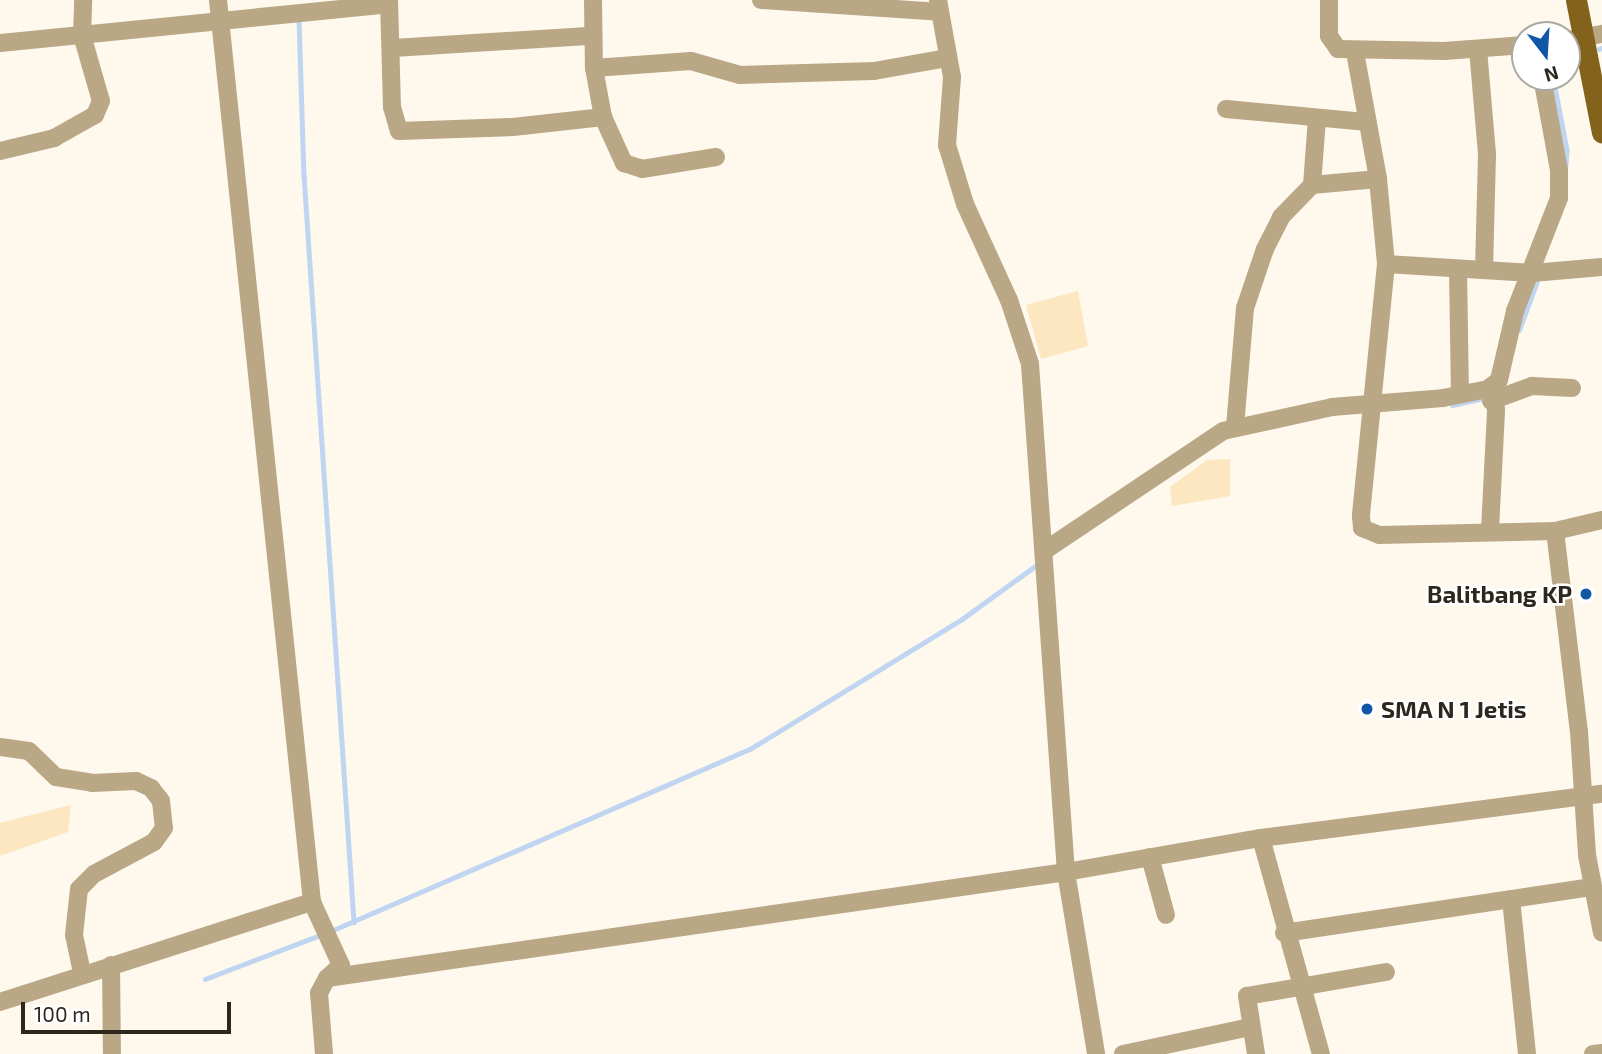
<!DOCTYPE html>
<html>
<head>
<meta charset="utf-8">
<style>
	body { margin:0 }
	#map { position:relative; width:1602px; height:1054px; overflow:hidden; background:#fef8ed; font-family:"Exo 2",sans-serif }
	div>[style] { position:absolute }
	[style*='--x'] { left:calc(var(--x)*1px); top:calc(var(--y)*1px); width:calc(var(--w)*1px); rotate:calc(var(--a)*1deg) }
	.green>* { inset:0; background:#fce7c0 }
	.stream>* { height:4.5px; margin:-2.25px; padding:0 2.25px; transform-origin:2.25px; border-radius:2.25px; background:#c0d5f1 }
	.minor>* { height:18px; margin:-9px; padding:0 9px; transform-origin:9px; border-radius:9px; background:#b9a786 }
	.major>* { height:21px; margin:-10.5px; padding:0 10.5px; transform-origin:10.5px; border-radius:10.5px; background:#83621b }
	.dots>* { width:19px; height:19px; translate:-50% -50%; box-sizing:border-box; border:4px solid #fff; border-radius:50% }
	span { translate:-50% -50%; white-space:nowrap; text-align:center; line-height:1.15; -webkit-text-stroke:5px #fff; paint-order:stroke }
	.poi-label { font-size:24px; color:#2d271d; font-weight:700 }
	.right { translate:-100% -50%; text-align:right }
	.left { translate:0 -50%; text-align:left }
	.north { position:absolute; left:1511px; top:21px; width:70px; height:70px; box-sizing:border-box; background:#fff; border:2px solid #aba9a5; border-radius:50%; rotate:163deg; font-size:19px; font-weight:700; line-height:28px; text-align:center; color:#2d271d }
	.north::after { content:''; display:block; margin:auto; width:24px; height:32px; background:#1058a7; clip-path:polygon(50% 0,100% 100%,50% 72%,0 100%) }
	.scale { position:absolute; left:21px; top:1002px; width:210px; height:32px; box-sizing:border-box; border:4px solid #2d271d; border-top:0; padding-left:9px; font-size:21px; line-height:24px; white-space:nowrap; color:#2d271d; -webkit-text-stroke:5px #fff; paint-order:stroke }
</style>
</head>
<body>
<div id="map">
	<div class="green">
		<div style="clip-path:polygon(1078px 291px,1088px 346px,1041px 359px,1026px 305px)"></div>
		<div style="clip-path:polygon(1230px 459px,1230px 496px,1172px 506px,1170px 487px,1207px 460px)"></div>
		<div style="clip-path:polygon(71px 805px,68px 832px,0 856px,0 823px)"></div>
	</div>
	<div class="stream">
		<div style="--x:299;--y:18;--w:157;--a:88.2"></div>
		<div style="--x:304;--y:175;--w:749;--a:86.17"></div>
		<div style="--x:1599;--y:49;--w:3;--a:-18"></div>
		<div style="--x:1553;--y:77;--w:74;--a:79.1"></div>
		<div style="--x:1567;--y:150;--w:16;--a:94"></div>
		<div style="--x:1519;--y:330;--w:58;--a:-69.7"></div>
		<div style="--x:1452;--y:405;--w:30;--a:-12"></div>
		<div style="--x:331;--y:931;--w:457;--a:-23.5"></div>
		<div style="--x:750;--y:749;--w:249;--a:-31.5"></div>
		<div style="--x:962;--y:619;--w:94;--a:-35.9"></div>
		<div style="--x:205;--y:979;--w:126;--a:-20.9"></div>
	</div>
	<div class="minor">
		<div style="--x:218;--y:0;--w:907;--a:84.05"></div>
		<div style="--x:312;--y:902;--w:69;--a:65.3"></div>
		<div style="--x:341;--y:965;--w:19;--a:137"></div>
		<div style="--x:327;--y:978;--w:17;--a:118"></div>
		<div style="--x:319;--y:993;--w:61;--a:85.3"></div>
		<div style="--x:389;--y:0;--w:107;--a:88.4"></div>
		<div style="--x:392;--y:107;--w:25;--a:74"></div>
		<div style="--x:399;--y:131;--w:114;--a:-2"></div>
		<div style="--x:513;--y:127;--w:91;--a:-6.3"></div>
		<div style="--x:593;--y:0;--w:68;--a:89.2"></div>
		<div style="--x:594;--y:68;--w:50;--a:79.6"></div>
		<div style="--x:603;--y:117;--w:51;--a:65.5"></div>
		<div style="--x:624;--y:163;--w:19;--a:18"></div>
		<div style="--x:642;--y:169;--w:75;--a:-9.2"></div>
		<div style="--x:761;--y:0;--w:179;--a:3.8"></div>
		<div style="--x:938;--y:0;--w:78;--a:79.7"></div>
		<div style="--x:952;--y:77;--w:68;--a:94.2"></div>
		<div style="--x:947;--y:145;--w:62;--a:73"></div>
		<div style="--x:965;--y:204;--w:106;--a:65.4"></div>
		<div style="--x:1009;--y:300;--w:67;--a:71.8"></div>
		<div style="--x:1030;--y:364;--w:509;--a:85.95"></div>
		<div style="--x:1066;--y:872;--w:184;--a:80.6"></div>
		<div style="--x:1329;--y:0;--w:36;--a:90"></div>
		<div style="--x:1329;--y:36;--w:16;--a:55"></div>
		<div style="--x:1338;--y:49;--w:106;--a:1.1"></div>
		<div style="--x:1444;--y:51;--w:81;--a:-4.2"></div>
		<div style="--x:1567;--y:40;--w:36;--a:-10"></div>
		<div style="--x:0;--y:43;--w:390;--a:-5.7"></div>
		<div style="--x:393;--y:48;--w:199;--a:-3.5"></div>
		<div style="--x:1478;--y:49;--w:106;--a:85.1"></div>
		<div style="--x:1487;--y:155;--w:115;--a:91.5"></div>
		<div style="--x:1355;--y:52;--w:129;--a:79.7"></div>
		<div style="--x:1378;--y:179;--w:85;--a:84.6"></div>
		<div style="--x:594;--y:68;--w:97;--a:-4.1"></div>
		<div style="--x:691;--y:61;--w:51;--a:15.9"></div>
		<div style="--x:740;--y:75;--w:134;--a:-1.7"></div>
		<div style="--x:874;--y:71;--w:75;--a:-10"></div>
		<div style="--x:1226;--y:109;--w:142;--a:5.3"></div>
		<div style="--x:0;--y:151;--w:56;--a:-13.5"></div>
		<div style="--x:54;--y:138;--w:47;--a:-29.3"></div>
		<div style="--x:95;--y:115;--w:15;--a:-67"></div>
		<div style="--x:101;--y:101;--w:69;--a:-106.1"></div>
		<div style="--x:82;--y:35;--w:35;--a:-88"></div>
		<div style="--x:1312;--y:185;--w:66;--a:-5.2"></div>
		<div style="--x:1602;--y:267;--w:70;--a:175.1"></div>
		<div style="--x:1532;--y:273;--w:146;--a:-176.5"></div>
		<div style="--x:1386;--y:264;--w:253;--a:95.7"></div>
		<div style="--x:1361;--y:516;--w:12;--a:85"></div>
		<div style="--x:1362;--y:528;--w:18;--a:22"></div>
		<div style="--x:1379;--y:535;--w:176;--a:-1.3"></div>
		<div style="--x:1555;--y:531;--w:48;--a:-13.2"></div>
		<div style="--x:1458;--y:269;--w:125;--a:89.1"></div>
		<div style="--x:1491;--y:401;--w:44;--a:-20.1"></div>
		<div style="--x:1532;--y:386;--w:40;--a:2.9"></div>
		<div style="--x:1235;--y:427;--w:119;--a:-85.2"></div>
		<div style="--x:1245;--y:308;--w:62;--a:-71.3"></div>
		<div style="--x:1265;--y:249;--w:36;--a:-63"></div>
		<div style="--x:1281;--y:217;--w:45;--a:-45.9"></div>
		<div style="--x:1312;--y:185;--w:66;--a:-85.7"></div>
		<div style="--x:1490;--y:530;--w:120;--a:-87.1"></div>
		<div style="--x:1496;--y:410;--w:24;--a:-102"></div>
		<div style="--x:1555;--y:531;--w:201;--a:83.2"></div>
		<div style="--x:1579;--y:731;--w:124;--a:86.3"></div>
		<div style="--x:1587;--y:855;--w:79;--a:79.1"></div>
		<div style="--x:1044;--y:551;--w:216;--a:-33.8"></div>
		<div style="--x:1223;--y:431;--w:112;--a:-12.4"></div>
		<div style="--x:1332;--y:407;--w:111;--a:-4.6"></div>
		<div style="--x:1443;--y:398;--w:46;--a:-11.3"></div>
		<div style="--x:1488;--y:389;--w:14;--a:-39"></div>
		<div style="--x:1499;--y:380;--w:71;--a:-76.9"></div>
		<div style="--x:1515;--y:311;--w:121;--a:-68.7"></div>
		<div style="--x:1559;--y:198;--w:28;--a:-90"></div>
		<div style="--x:1559;--y:170;--w:95;--a:-100.4"></div>
		<div style="--x:0;--y:747;--w:29;--a:8"></div>
		<div style="--x:29;--y:751;--w:37;--a:44"></div>
		<div style="--x:56;--y:777;--w:36;--a:9"></div>
		<div style="--x:92;--y:783;--w:44;--a:-2.6"></div>
		<div style="--x:136;--y:781;--w:17;--a:25"></div>
		<div style="--x:151;--y:788;--w:16;--a:52"></div>
		<div style="--x:161;--y:801;--w:27;--a:84"></div>
		<div style="--x:164;--y:828;--w:17;--a:126"></div>
		<div style="--x:154;--y:842;--w:68;--a:151.9"></div>
		<div style="--x:94;--y:874;--w:21;--a:135"></div>
		<div style="--x:79;--y:889;--w:46;--a:96.2"></div>
		<div style="--x:74;--y:935;--w:40;--a:78"></div>
		<div style="--x:1261;--y:838;--w:224;--a:74.5"></div>
		<div style="--x:1150;--y:857;--w:60;--a:74.6"></div>
		<div style="--x:1511;--y:899;--w:156;--a:84.1"></div>
		<div style="--x:1284;--y:933;--w:312;--a:-8.5"></div>
		<div style="--x:111;--y:965;--w:89;--a:89.4"></div>
		<div style="--x:327;--y:978;--w:747;--a:-8.16"></div>
		<div style="--x:1066;--y:872;--w:198;--a:-9.9"></div>
		<div style="--x:1261;--y:838;--w:344;--a:-7.4"></div>
		<div style="--x:0;--y:1002;--w:328;--a:-17.8"></div>
		<div style="--x:1123;--y:1054;--w:130;--a:-12"></div>
		<div style="--x:1256;--y:1054;--w:59;--a:-98.8"></div>
		<div style="--x:1247;--y:996;--w:141;--a:-9.8"></div>
		<div style="--x:1593;--y:1054;--w:9;--a:-6"></div>
	</div>
	<div class="major">
		<div style="--x:1576;--y:0;--w:135;--a:78.9"></div>
	</div>
	<div class="dots">
		<div style="left:1586px;top:594px;background:#1058a7"></div>
		<div style="left:1367px;top:709px;background:#1058a7"></div>
	</div>
	<div class="poi-label">
		<span class="right" style="left:1572px;top:594px">Balitbang KP</span>
		<span class="left" style="left:1381px;top:709px">SMA N 1 Jetis</span>
	</div>
	<div class="north">N</div>
	<div class="scale">100 m</div>
</div>
</body>
</html>
